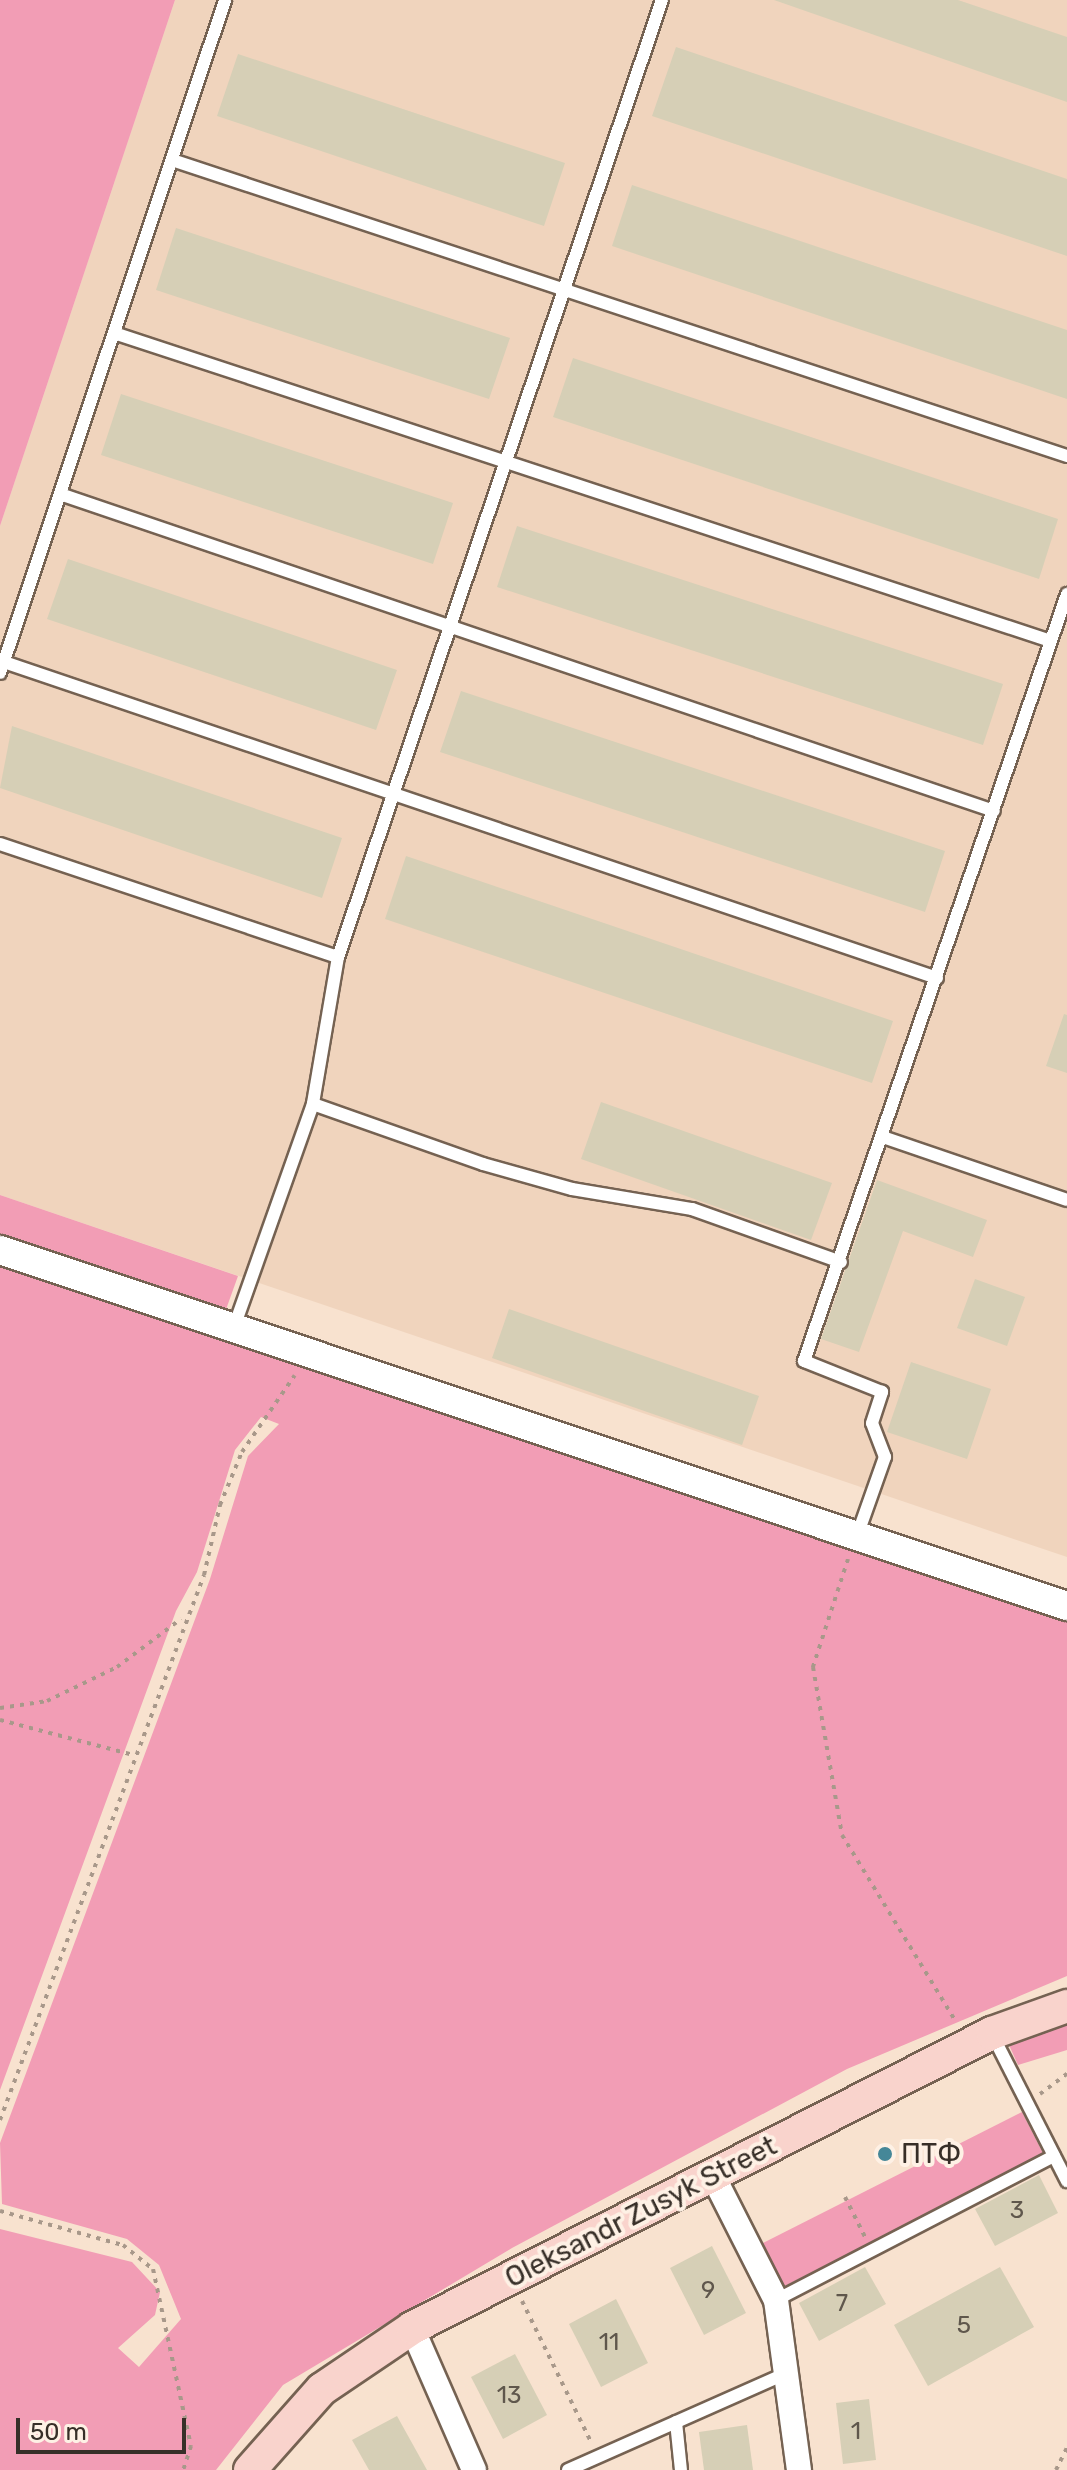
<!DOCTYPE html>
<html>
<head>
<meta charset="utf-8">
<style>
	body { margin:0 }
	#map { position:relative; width:1067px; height:2470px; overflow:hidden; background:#f8e2cf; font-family:Rubik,sans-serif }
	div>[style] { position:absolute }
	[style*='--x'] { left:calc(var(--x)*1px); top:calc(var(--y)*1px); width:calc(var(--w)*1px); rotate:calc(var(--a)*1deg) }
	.built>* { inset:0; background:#f0d4bd }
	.green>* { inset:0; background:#f29db5 }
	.building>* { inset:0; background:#d6cfb6 }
	.path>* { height:4px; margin-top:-2px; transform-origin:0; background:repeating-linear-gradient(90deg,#a8988a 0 4px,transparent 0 10px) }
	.roads { filter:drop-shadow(2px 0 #756252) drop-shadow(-2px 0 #756252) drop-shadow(0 2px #756252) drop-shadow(0 -2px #756252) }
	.service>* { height:12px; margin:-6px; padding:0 6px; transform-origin:6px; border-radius:6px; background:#fff }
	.minor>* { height:24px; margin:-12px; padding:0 12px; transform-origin:12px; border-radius:12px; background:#fff }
	.tertiary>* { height:28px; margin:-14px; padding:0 14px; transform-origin:14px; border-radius:14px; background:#fff }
	.secondary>* { height:32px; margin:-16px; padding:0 16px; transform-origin:16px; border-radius:16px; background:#f9d3cc }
	.dots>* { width:22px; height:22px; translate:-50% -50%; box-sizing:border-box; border:4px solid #fef1e5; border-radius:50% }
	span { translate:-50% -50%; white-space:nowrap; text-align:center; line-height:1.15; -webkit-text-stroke:8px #fef1e5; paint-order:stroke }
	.number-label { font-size:24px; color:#5f574c }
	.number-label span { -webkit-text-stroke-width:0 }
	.poi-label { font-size:28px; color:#372f28 }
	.left { translate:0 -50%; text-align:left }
	.street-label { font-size:28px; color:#372f28 }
	.scale { position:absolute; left:16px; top:2418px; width:170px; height:36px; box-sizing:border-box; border:4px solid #372f28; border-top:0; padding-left:10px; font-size:24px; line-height:28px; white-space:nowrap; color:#372f28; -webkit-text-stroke:6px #fef1e5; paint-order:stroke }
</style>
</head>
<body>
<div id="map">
	<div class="built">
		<div style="clip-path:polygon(175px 0,1067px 0,1067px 1557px,0 1195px,0 526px)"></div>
	</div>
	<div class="green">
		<div style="clip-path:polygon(0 0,175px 0,0 526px)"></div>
		<div style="clip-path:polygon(0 1195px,238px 1276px,224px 1315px,0 1239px)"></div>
		<div style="clip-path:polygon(0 1258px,1067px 1621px,1067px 1976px,847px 2069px,512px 2248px,283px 2385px,216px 2470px,0 2470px,0 2229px,132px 2262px,160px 2292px,155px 2315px,118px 2348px,139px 2367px,181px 2319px,159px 2265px,127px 2239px,2px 2204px,0 2143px,210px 1579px,248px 1456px,279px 1424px,261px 1417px,235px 1450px,197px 1572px,176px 1611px,0 2090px)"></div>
		<div style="clip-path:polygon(1067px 2016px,1067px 2050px,1018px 2065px,1005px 2036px)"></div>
		<div style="clip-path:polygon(1022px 2112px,1044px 2155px,777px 2290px,755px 2247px)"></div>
	</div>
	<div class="building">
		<div style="clip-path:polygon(774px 0,958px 0,1067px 37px,1067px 102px)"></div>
		<div style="clip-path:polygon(676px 47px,1067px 179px,1067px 256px,652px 116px)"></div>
		<div style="clip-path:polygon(238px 54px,565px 163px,544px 226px,217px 116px)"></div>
		<div style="clip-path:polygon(632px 185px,1067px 330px,1067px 399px,612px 246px)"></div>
		<div style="clip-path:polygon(176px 228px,510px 338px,489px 399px,156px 290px)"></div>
		<div style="clip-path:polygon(573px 358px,1058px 519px,1039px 579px,553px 417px)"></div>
		<div style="clip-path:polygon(121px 394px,453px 503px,433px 564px,101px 455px)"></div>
		<div style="clip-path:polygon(517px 526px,1003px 684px,983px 745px,497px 587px)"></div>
		<div style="clip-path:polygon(68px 559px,397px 670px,376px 730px,47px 619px)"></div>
		<div style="clip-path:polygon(461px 691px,945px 851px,925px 912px,440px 752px)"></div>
		<div style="clip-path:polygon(12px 726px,342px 838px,322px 898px,0 788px)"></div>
		<div style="clip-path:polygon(406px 856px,893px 1021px,872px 1083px,385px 919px)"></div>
		<div style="clip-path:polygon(1064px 1014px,1067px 1015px,1067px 1073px,1046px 1066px)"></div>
		<div style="clip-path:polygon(601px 1102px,832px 1183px,811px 1240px,581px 1159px)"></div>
		<div style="clip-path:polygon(877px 1180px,987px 1220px,973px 1257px,903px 1231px,859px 1352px,821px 1339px)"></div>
		<div style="clip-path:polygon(975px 1279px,1025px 1297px,1007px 1346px,957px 1328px)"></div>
		<div style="clip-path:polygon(509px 1309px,759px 1396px,742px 1445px,492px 1358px)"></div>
		<div style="clip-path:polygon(911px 1362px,991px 1389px,967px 1459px,887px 1432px)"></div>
		<div style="clip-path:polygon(1039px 2175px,1058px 2213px,995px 2246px,975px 2209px)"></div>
		<div style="clip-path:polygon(712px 2246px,746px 2313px,704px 2335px,670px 2268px)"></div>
		<div style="clip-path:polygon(865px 2267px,886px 2304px,819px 2341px,799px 2303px)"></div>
		<div style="clip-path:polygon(1000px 2267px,1034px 2327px,928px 2386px,894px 2325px)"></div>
		<div style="clip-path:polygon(616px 2299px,648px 2363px,601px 2387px,569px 2324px)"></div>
		<div style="clip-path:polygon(515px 2354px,547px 2415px,503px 2439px,471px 2377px)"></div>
		<div style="clip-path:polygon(869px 2399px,876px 2460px,843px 2464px,836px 2403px)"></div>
		<div style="clip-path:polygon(397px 2416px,427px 2470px,369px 2470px,352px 2440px)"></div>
		<div style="clip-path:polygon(747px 2425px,753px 2470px,704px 2470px,699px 2432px)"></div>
	</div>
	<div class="path">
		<div style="--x:848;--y:1559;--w:114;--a:108"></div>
		<div style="--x:813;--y:1667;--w:170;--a:80.2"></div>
		<div style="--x:842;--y:1835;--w:219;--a:58.6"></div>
		<div style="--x:0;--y:1708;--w:48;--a:-8.5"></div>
		<div style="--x:47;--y:1701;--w:78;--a:-25.9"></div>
		<div style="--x:117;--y:1667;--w:80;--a:-36.9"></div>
		<div style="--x:0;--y:1720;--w:138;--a:14.7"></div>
		<div style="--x:1040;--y:2094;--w:34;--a:-37"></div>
		<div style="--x:0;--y:2120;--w:582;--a:-69.48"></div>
		<div style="--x:204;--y:1575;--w:72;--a:-77.1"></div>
		<div style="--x:220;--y:1505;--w:57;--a:-67.5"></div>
		<div style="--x:242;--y:1452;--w:93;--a:-55.5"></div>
		<div style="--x:845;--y:2197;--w:45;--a:63.4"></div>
		<div style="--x:0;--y:2211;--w:128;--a:15.5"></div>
		<div style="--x:123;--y:2245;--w:38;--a:39"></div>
		<div style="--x:153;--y:2269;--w:181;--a:77.9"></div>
		<div style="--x:191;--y:2446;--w:25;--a:108"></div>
		<div style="--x:522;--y:2301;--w:159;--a:63.9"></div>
		<div style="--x:1056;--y:2470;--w:25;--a:-64"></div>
	</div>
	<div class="roads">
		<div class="service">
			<div style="--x:662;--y:0;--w:1010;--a:108.7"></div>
			<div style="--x:338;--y:957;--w:149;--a:99.7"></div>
			<div style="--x:313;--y:1104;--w:180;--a:19.4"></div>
			<div style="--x:483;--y:1164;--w:92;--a:15.7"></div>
			<div style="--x:572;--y:1189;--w:122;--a:9.5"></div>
			<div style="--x:692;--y:1209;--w:158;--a:19.6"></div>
			<div style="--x:172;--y:160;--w:943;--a:18.3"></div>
			<div style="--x:114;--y:333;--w:986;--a:18.2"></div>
			<div style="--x:60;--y:494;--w:986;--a:18.75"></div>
			<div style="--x:4;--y:662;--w:985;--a:18.71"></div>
			<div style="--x:0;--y:673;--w:710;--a:-71.51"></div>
			<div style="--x:0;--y:844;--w:356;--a:18.5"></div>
			<div style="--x:883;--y:1137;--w:194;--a:18.9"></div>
			<div style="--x:234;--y:1327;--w:237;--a:-70.5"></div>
			<div style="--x:857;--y:1536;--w:84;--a:-70.5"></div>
			<div style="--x:885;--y:1457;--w:36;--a:-111"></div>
			<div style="--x:872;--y:1423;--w:33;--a:-72"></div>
			<div style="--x:882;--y:1392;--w:84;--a:-158.3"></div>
			<div style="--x:804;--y:1361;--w:811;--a:-71.07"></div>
			<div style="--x:993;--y:2036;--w:163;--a:63"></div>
			<div style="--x:776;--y:2300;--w:313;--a:-27.4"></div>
			<div style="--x:676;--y:2422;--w:48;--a:84.1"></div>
			<div style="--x:568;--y:2470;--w:240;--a:-23.9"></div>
		</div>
		<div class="minor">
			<div style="--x:713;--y:2176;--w:139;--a:63.1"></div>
			<div style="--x:776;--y:2300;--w:172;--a:82.3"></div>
			<div style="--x:412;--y:2328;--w:155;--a:66.4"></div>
		</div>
		<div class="tertiary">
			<div style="--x:0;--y:1250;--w:1125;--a:18.45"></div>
		</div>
		<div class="secondary">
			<div style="--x:250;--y:2470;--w:108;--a:-48.4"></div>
			<div style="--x:322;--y:2389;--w:109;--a:-34.1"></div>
			<div style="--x:412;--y:2328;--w:651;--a:-26.96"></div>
			<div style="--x:992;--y:2033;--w:80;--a:-19.8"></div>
		</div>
	</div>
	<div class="dots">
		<div style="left:885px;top:2154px;background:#458798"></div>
	</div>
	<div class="number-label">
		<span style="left:1017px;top:2211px">3</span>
		<span style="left:708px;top:2291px">9</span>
		<span style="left:842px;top:2304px">7</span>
		<span style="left:964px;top:2326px">5</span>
		<span style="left:609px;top:2343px">11</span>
		<span style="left:509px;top:2396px">13</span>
		<span style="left:856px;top:2432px">1</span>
	</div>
	<div class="poi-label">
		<span class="left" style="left:901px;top:2154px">ПТФ</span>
	</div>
	<div class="street-label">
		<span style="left:641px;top:2212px;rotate:-27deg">Oleksandr Zusyk Street</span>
	</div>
	<div class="scale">50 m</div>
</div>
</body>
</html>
